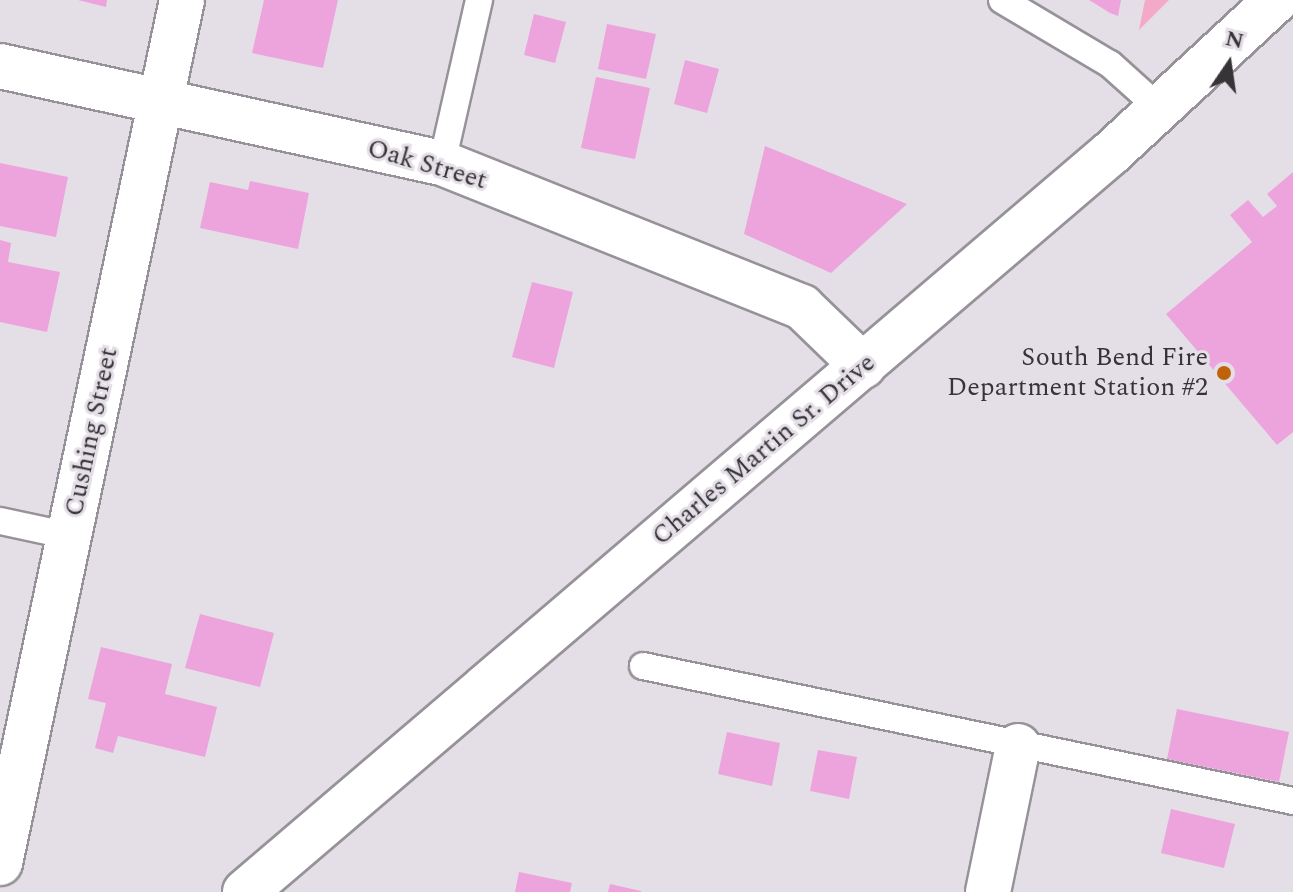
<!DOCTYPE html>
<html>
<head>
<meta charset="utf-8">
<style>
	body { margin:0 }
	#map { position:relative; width:1293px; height:892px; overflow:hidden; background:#e4dee7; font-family:Spectral,serif }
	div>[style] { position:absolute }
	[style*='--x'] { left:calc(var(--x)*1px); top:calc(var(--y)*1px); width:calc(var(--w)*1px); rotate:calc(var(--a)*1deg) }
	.green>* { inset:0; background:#f4aac6 }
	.building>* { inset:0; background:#eda4dd }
	.roads { filter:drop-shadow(2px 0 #97929a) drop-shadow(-2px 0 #97929a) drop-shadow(0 2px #97929a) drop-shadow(0 -2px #97929a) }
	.lane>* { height:26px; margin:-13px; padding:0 13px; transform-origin:13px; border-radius:13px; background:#fff }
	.street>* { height:44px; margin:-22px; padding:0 22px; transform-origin:22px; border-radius:22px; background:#fff }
	.secondary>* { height:44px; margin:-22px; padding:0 22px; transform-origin:22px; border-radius:22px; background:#fff }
	.dots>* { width:22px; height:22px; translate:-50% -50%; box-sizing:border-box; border:4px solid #e4dee7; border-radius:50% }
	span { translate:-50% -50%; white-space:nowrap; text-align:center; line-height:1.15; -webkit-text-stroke:6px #e4dee7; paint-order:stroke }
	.street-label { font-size:26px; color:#363437 }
	.poi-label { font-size:26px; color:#363437 }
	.right { translate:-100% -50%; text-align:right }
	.north { position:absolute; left:1189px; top:24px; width:80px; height:80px; -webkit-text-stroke:6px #e4dee7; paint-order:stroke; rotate:13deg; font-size:22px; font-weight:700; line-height:32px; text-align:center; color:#363437 }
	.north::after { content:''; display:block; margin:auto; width:28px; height:36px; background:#363437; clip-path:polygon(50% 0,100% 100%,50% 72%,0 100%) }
</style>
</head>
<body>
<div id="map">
	<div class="green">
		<div style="clip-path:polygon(1145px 0,1169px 0,1139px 30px)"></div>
	</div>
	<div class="building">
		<div style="clip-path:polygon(78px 0,107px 0,106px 7px)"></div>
		<div style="clip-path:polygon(264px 0,338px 0,323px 68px,252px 53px)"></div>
		<div style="clip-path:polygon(1089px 0,1121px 0,1118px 16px,1110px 13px)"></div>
		<div style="clip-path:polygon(534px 14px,566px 22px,555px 63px,524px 55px)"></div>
		<div style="clip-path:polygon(607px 24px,656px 34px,646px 79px,598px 69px)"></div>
		<div style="clip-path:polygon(685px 60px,719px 69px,707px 113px,674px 104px)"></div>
		<div style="clip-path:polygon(596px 77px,650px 88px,635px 159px,581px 148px)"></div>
		<div style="clip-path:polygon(765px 146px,907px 204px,831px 273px,744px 234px)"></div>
		<div style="clip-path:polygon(0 163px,68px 177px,56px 237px,0 226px)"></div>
		<div style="clip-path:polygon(1293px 172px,1293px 432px,1277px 445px,1166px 314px,1252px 242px,1230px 215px,1248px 200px,1263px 217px,1277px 206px,1267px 194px)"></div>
		<div style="clip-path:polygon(250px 181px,309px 193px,298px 249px,200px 228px,210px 182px,248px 190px)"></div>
		<div style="clip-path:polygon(0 240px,11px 243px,8px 262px,60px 272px,47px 332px,0 322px)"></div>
		<div style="clip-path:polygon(532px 282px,573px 292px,554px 368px,512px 357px)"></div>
		<div style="clip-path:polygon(200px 614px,274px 633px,260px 687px,185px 668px)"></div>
		<div style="clip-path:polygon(101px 647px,172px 664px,165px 694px,217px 707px,205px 757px,118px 736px,113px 753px,95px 748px,106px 703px,88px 699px)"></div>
		<div style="clip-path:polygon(1177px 709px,1289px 732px,1279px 782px,1167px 759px)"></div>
		<div style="clip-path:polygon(727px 732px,780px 743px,772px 786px,718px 774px)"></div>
		<div style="clip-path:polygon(818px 750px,857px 757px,849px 799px,810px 791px)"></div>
		<div style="clip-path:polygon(1171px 809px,1235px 824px,1224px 868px,1161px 853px)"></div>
		<div style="clip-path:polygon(519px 872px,572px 883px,570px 892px,515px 892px)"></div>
		<div style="clip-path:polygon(610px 884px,641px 891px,641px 892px,608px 892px)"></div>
	</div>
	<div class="roads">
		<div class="lane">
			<div style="--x:1002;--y:0;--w:126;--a:30.7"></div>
			<div style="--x:1110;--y:64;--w:69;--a:42"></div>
			<div style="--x:442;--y:163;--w:167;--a:-77.2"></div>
			<div style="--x:0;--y:521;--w:72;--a:12.1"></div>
			<div style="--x:643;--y:666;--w:664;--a:11.73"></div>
		</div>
		<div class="street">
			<div style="--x:0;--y:66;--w:453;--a:12.4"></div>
			<div style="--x:442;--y:163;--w:388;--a:21.8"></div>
			<div style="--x:802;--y:307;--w:85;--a:44"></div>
			<div style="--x:0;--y:863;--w:882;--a:-78.09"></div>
			<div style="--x:988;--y:892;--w:149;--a:-78.4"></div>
		</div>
		<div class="secondary">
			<div style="--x:245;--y:892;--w:1138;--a:-40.48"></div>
			<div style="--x:1111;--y:153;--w:225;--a:-42.8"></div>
		</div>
	</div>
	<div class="dots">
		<div style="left:1224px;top:373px;background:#be6309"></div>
	</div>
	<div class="street-label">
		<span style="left:427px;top:165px;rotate:16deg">Oak Street</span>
		<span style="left:92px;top:432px;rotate:-78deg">Cushing Street</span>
		<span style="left:764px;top:450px;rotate:-40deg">Charles Martin Sr. Drive</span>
	</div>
	<div class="poi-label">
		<span class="right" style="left:1208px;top:373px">South Bend Fire<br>Department Station #2</span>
	</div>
	<div class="north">N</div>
</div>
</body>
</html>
